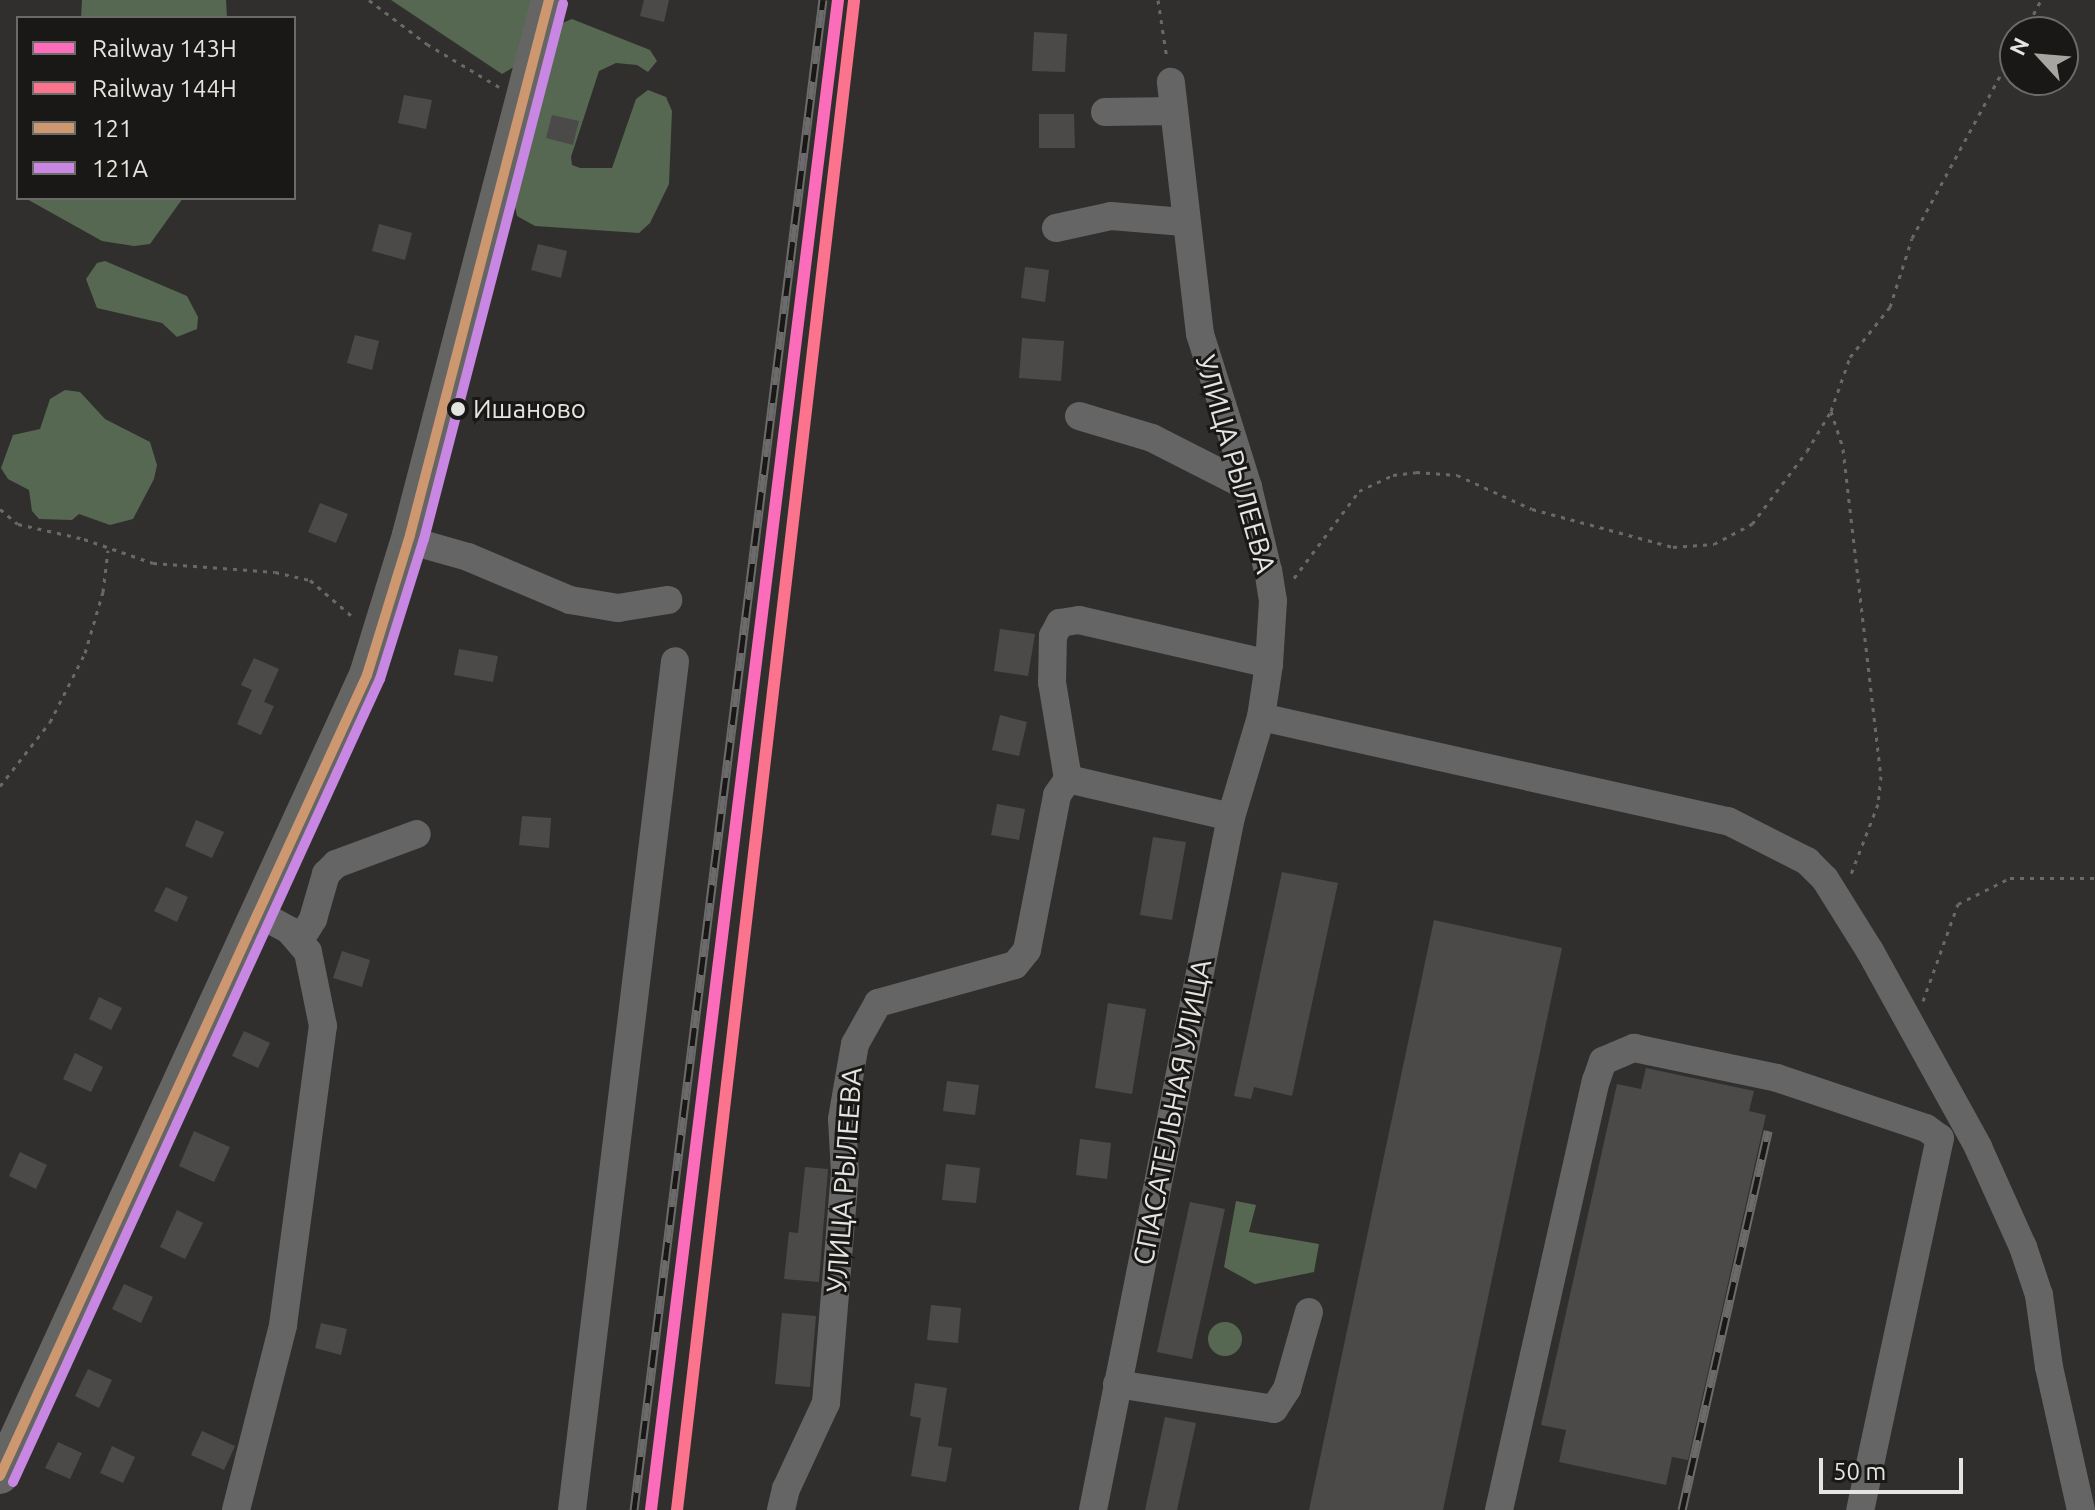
<!DOCTYPE html>
<html>
<head>
<meta charset="utf-8">
<style>
	body { margin:0 }
	#map { position:relative; width:2095px; height:1510px; overflow:hidden; background:#302f2d; font-family:Ubuntu,sans-serif }
	div>[style] { position:absolute }
	[style*='--x'] { left:calc(var(--x)*1px); top:calc(var(--y)*1px); width:calc(var(--w)*1px); rotate:calc(var(--a)*1deg) }
	.forest>* { inset:0; background:#566851 }
	.round { border-radius:50% }
	.building>* { inset:0; background:#4b4a49 }
	.path>* { height:3px; margin-top:-1.5px; transform-origin:0; background:repeating-linear-gradient(90deg,#696968 0 4px,transparent 0 10px) }
	.minor>* { height:28px; margin:-14px; padding:0 14px; transform-origin:14px; border-radius:14px; background:#646564 }
	.major>* { height:36px; margin:-18px; padding:0 18px; transform-origin:18px; border-radius:18px; background:#656564 }
	.rail>* { height:9px; margin-top:-4.5px; transform-origin:0; background:repeating-linear-gradient(90deg,#191816 0 18px,#6c6b6b 0 36px); box-sizing:border-box; border-block:2px solid #6c6b6b }
	.bus-1>* { height:10px; margin:-5px; padding:0 5px; transform-origin:5px; border-radius:5px; background:#cd976f }
	.bus-2>* { height:10px; margin:-5px; padding:0 5px; transform-origin:5px; border-radius:5px; background:#c787e3 }
	.rail-1>* { height:12px; margin:-6px; padding:0 6px; transform-origin:6px; border-radius:6px; background:#fb6dba }
	.rail-2>* { height:12px; margin:-6px; padding:0 6px; transform-origin:6px; border-radius:6px; background:#fc738d }
	.dots>* { width:22px; height:22px; translate:-50% -50%; box-sizing:border-box; border:4px solid #191816; border-radius:50% }
	span { translate:-50% -50%; white-space:nowrap; text-align:center; line-height:1.15; -webkit-text-stroke:6px #191816; paint-order:stroke }
	.bus-label { font-size:26px; color:#e4e4e1 }
	.left { translate:0 -50%; text-align:left }
	.street-label { font-size:28px; color:#e4e4e1 }
	.legend { position:absolute; left:16px; top:16px; width:280px; height:184px; box-sizing:border-box; background:#191816; border:2px solid #6a6a67; margin:0; padding:10px 14px; list-style:none; font-size:24px; color:#e4e4e1 }
	.legend li { display:flex; align-items:center; gap:16px; height:40px }
	.legend b { width:40px; border:2px solid #6a6a67 }
	.north { position:absolute; left:1999px; top:16px; width:80px; height:80px; box-sizing:border-box; background:#191816; border:2px solid #6a6a67; border-radius:50%; rotate:296deg; font-size:22px; font-weight:700; line-height:32px; text-align:center; color:#e4e4e1 }
	.north::after { content:''; display:block; margin:auto; width:28px; height:36px; background:#a5a5a2; clip-path:polygon(50% 0,100% 100%,50% 72%,0 100%) }
	.scale { position:absolute; left:1819px; top:1458px; width:144px; height:36px; box-sizing:border-box; border:4px solid #e4e4e1; border-top:0; padding-left:10px; font-size:24px; line-height:28px; white-space:nowrap; color:#e4e4e1; -webkit-text-stroke:6px #191816; paint-order:stroke }
</style>
</head>
<body>
<div id="map">
	<div class="forest">
		<div style="clip-path:polygon(82px 0,226px 0,227px 18px,81px 18px)"></div>
		<div style="clip-path:polygon(391px 0,535px 0,517px 65px,502px 74px)"></div>
		<div style="clip-path:polygon(572px 19px,650px 50px,657px 61px,648px 72px,637px 65px,616px 63px,599px 71px,571px 157px,572px 165px,580px 168px,612px 168px,636px 99px,648px 90px,666px 97px,672px 111px,669px 184px,650px 223px,639px 233px,535px 226px,517px 216px,514px 201px,560px 24px)"></div>
		<div style="clip-path:polygon(25px 198px,183px 198px,150px 244px,134px 246px,102px 241px)"></div>
		<div style="clip-path:polygon(105px 261px,187px 296px,198px 317px,197px 329px,177px 337px,162px 323px,97px 308px,86px 279px,97px 263px)"></div>
		<div style="clip-path:polygon(65px 390px,80px 392px,105px 419px,150px 442px,157px 465px,154px 479px,133px 519px,110px 525px,79px 514px,72px 520px,39px 519px,32px 511px,29px 490px,8px 479px,1px 468px,13px 435px,40px 429px,50px 399px)"></div>
		<div style="clip-path:polygon(1236px 1201px,1256px 1205px,1249px 1232px,1319px 1244px,1314px 1272px,1255px 1284px,1224px 1267px)"></div>
		<div class="round" style="left:1208px;top:1322px;width:34px;height:34px"></div>
	</div>
	<div class="building">
		<div style="clip-path:polygon(644px 0,669px 0,664px 22px,640px 16px)"></div>
		<div style="clip-path:polygon(1034px 32px,1067px 34px,1065px 72px,1032px 71px)"></div>
		<div style="clip-path:polygon(404px 95px,432px 100px,426px 129px,398px 123px)"></div>
		<div style="clip-path:polygon(1039px 114px,1074px 114px,1075px 148px,1039px 148px)"></div>
		<div style="clip-path:polygon(552px 115px,579px 121px,573px 145px,546px 138px)"></div>
		<div style="clip-path:polygon(379px 224px,412px 233px,405px 260px,372px 251px)"></div>
		<div style="clip-path:polygon(538px 244px,567px 251px,561px 278px,531px 270px)"></div>
		<div style="clip-path:polygon(1025px 267px,1049px 270px,1045px 302px,1021px 298px)"></div>
		<div style="clip-path:polygon(355px 335px,379px 341px,372px 370px,347px 363px)"></div>
		<div style="clip-path:polygon(1022px 338px,1064px 341px,1061px 381px,1019px 378px)"></div>
		<div style="clip-path:polygon(320px 503px,348px 514px,336px 543px,308px 532px)"></div>
		<div style="clip-path:polygon(1000px 629px,1035px 634px,1028px 676px,994px 671px)"></div>
		<div style="clip-path:polygon(459px 649px,498px 656px,493px 682px,454px 675px)"></div>
		<div style="clip-path:polygon(254px 658px,279px 669px,264px 702px,274px 706px,261px 735px,237px 724px,252px 690px,241px 685px)"></div>
		<div style="clip-path:polygon(1000px 715px,1027px 722px,1019px 756px,992px 750px)"></div>
		<div style="clip-path:polygon(997px 804px,1025px 809px,1019px 840px,991px 835px)"></div>
		<div style="clip-path:polygon(522px 816px,551px 818px,549px 848px,519px 845px)"></div>
		<div style="clip-path:polygon(196px 820px,224px 832px,212px 858px,185px 846px)"></div>
		<div style="clip-path:polygon(1153px 837px,1186px 842px,1172px 920px,1140px 915px)"></div>
		<div style="clip-path:polygon(1282px 872px,1338px 883px,1292px 1096px,1254px 1087px,1251px 1099px,1234px 1096px)"></div>
		<div style="clip-path:polygon(166px 887px,188px 897px,177px 922px,154px 911px)"></div>
		<div style="clip-path:polygon(1434px 920px,1562px 948px,1443px 1510px,1309px 1510px)"></div>
		<div style="clip-path:polygon(342px 951px,370px 960px,362px 987px,333px 978px)"></div>
		<div style="clip-path:polygon(99px 997px,122px 1008px,111px 1030px,89px 1019px)"></div>
		<div style="clip-path:polygon(1108px 1003px,1146px 1009px,1132px 1094px,1095px 1088px)"></div>
		<div style="clip-path:polygon(244px 1031px,270px 1043px,258px 1068px,232px 1056px)"></div>
		<div style="clip-path:polygon(75px 1053px,103px 1067px,91px 1092px,63px 1079px)"></div>
		<div style="clip-path:polygon(1646px 1068px,1754px 1091px,1749px 1111px,1766px 1115px,1688px 1460px,1672px 1457px,1666px 1485px,1559px 1462px,1566px 1430px,1541px 1425px,1617px 1084px,1641px 1089px)"></div>
		<div style="clip-path:polygon(947px 1081px,979px 1085px,975px 1115px,943px 1111px)"></div>
		<div style="clip-path:polygon(194px 1131px,230px 1147px,214px 1182px,179px 1166px)"></div>
		<div style="clip-path:polygon(1080px 1139px,1111px 1143px,1107px 1179px,1076px 1175px)"></div>
		<div style="clip-path:polygon(20px 1152px,47px 1165px,36px 1189px,9px 1176px)"></div>
		<div style="clip-path:polygon(946px 1164px,980px 1168px,976px 1203px,942px 1200px)"></div>
		<div style="clip-path:polygon(805px 1167px,828px 1169px,819px 1282px,784px 1279px,789px 1232px,798px 1233px)"></div>
		<div style="clip-path:polygon(1190px 1202px,1225px 1209px,1192px 1359px,1157px 1352px)"></div>
		<div style="clip-path:polygon(177px 1210px,203px 1223px,185px 1259px,160px 1247px)"></div>
		<div style="clip-path:polygon(124px 1284px,153px 1297px,141px 1323px,112px 1309px)"></div>
		<div style="clip-path:polygon(931px 1305px,961px 1308px,958px 1343px,927px 1340px)"></div>
		<div style="clip-path:polygon(782px 1313px,816px 1316px,810px 1387px,775px 1384px)"></div>
		<div style="clip-path:polygon(321px 1323px,347px 1329px,341px 1355px,315px 1348px)"></div>
		<div style="clip-path:polygon(88px 1369px,112px 1380px,99px 1408px,75px 1396px)"></div>
		<div style="clip-path:polygon(915px 1383px,947px 1388px,938px 1446px,952px 1448px,946px 1482px,911px 1476px,921px 1418px,910px 1416px)"></div>
		<div style="clip-path:polygon(1165px 1417px,1196px 1423px,1177px 1510px,1145px 1510px)"></div>
		<div style="clip-path:polygon(202px 1431px,235px 1446px,224px 1470px,191px 1455px)"></div>
		<div style="clip-path:polygon(58px 1442px,82px 1453px,70px 1479px,45px 1468px)"></div>
		<div style="clip-path:polygon(112px 1446px,135px 1457px,123px 1483px,100px 1473px)"></div>
	</div>
	<div class="path">
		<div style="--x:369;--y:0;--w:73;--a:37.2"></div>
		<div style="--x:427;--y:44;--w:84;--a:30.8"></div>
		<div style="--x:1158;--y:0;--w:60;--a:81.3"></div>
		<div style="--x:2024;--y:32;--w:36;--a:-62"></div>
		<div style="--x:1831;--y:411;--w:40;--a:72"></div>
		<div style="--x:1843;--y:449;--w:329;--a:83.4"></div>
		<div style="--x:1881;--y:776;--w:28;--a:96"></div>
		<div style="--x:1878;--y:804;--w:75;--a:111.1"></div>
		<div style="--x:0;--y:509;--w:23;--a:40"></div>
		<div style="--x:18;--y:524;--w:68;--a:12.8"></div>
		<div style="--x:84;--y:539;--w:73;--a:19.2"></div>
		<div style="--x:153;--y:563;--w:122;--a:4.2"></div>
		<div style="--x:275;--y:572;--w:36;--a:13"></div>
		<div style="--x:310;--y:580;--w:58;--a:40.8"></div>
		<div style="--x:1294;--y:578;--w:109;--a:-53.2"></div>
		<div style="--x:1359;--y:491;--w:38;--a:-25"></div>
		<div style="--x:1393;--y:475;--w:23;--a:-7"></div>
		<div style="--x:1416;--y:472;--w:41;--a:4.2"></div>
		<div style="--x:1457;--y:475;--w:82;--a:24.4"></div>
		<div style="--x:1532;--y:509;--w:146;--a:15.1"></div>
		<div style="--x:1673;--y:547;--w:41;--a:-4.2"></div>
		<div style="--x:1714;--y:544;--w:43;--a:-27.8"></div>
		<div style="--x:1752;--y:524;--w:91;--a:-53"></div>
		<div style="--x:1807;--y:451;--w:47;--a:-59"></div>
		<div style="--x:1831;--y:411;--w:57;--a:-70.6"></div>
		<div style="--x:1850;--y:357;--w:64;--a:-51.3"></div>
		<div style="--x:1890;--y:307;--w:72;--a:-72.3"></div>
		<div style="--x:1912;--y:238;--w:216;--a:-61.5"></div>
		<div style="--x:0;--y:786;--w:81;--a:-52"></div>
		<div style="--x:50;--y:722;--w:77;--a:-63.1"></div>
		<div style="--x:85;--y:653;--w:64;--a:-73.6"></div>
		<div style="--x:103;--y:592;--w:42;--a:-83.2"></div>
		<div style="--x:1923;--y:1001;--w:103;--a:-70.2"></div>
		<div style="--x:1958;--y:904;--w:58;--a:-26.6"></div>
		<div style="--x:2010;--y:878;--w:85;--a:0"></div>
	</div>
	<div class="minor">
		<div style="--x:1105;--y:112;--w:69;--a:-0.8"></div>
		<div style="--x:1056;--y:228;--w:56;--a:-12.3"></div>
		<div style="--x:1111;--y:216;--w:73;--a:4.7"></div>
		<div style="--x:1079;--y:416;--w:76;--a:16.8"></div>
		<div style="--x:1152;--y:438;--w:108;--a:27"></div>
		<div style="--x:408;--y:540;--w:62;--a:15.8"></div>
		<div style="--x:468;--y:557;--w:111;--a:22.9"></div>
		<div style="--x:570;--y:600;--w:49;--a:9.5"></div>
		<div style="--x:618;--y:608;--w:51;--a:-9.1"></div>
		<div style="--x:1261;--y:717;--w:478;--a:12.6"></div>
		<div style="--x:1728;--y:821;--w:89;--a:26.9"></div>
		<div style="--x:1807;--y:861;--w:25;--a:45"></div>
		<div style="--x:1825;--y:879;--w:85;--a:58"></div>
		<div style="--x:1870;--y:951;--w:224;--a:61.1"></div>
		<div style="--x:1978;--y:1147;--w:110;--a:65.8"></div>
		<div style="--x:2023;--y:1247;--w:51;--a:71.6"></div>
		<div style="--x:2039;--y:1295;--w:73;--a:82.1"></div>
		<div style="--x:2049;--y:1367;--w:147;--a:77.4"></div>
		<div style="--x:1068;--y:779;--w:167;--a:13.1"></div>
		<div style="--x:300;--y:940;--w:25;--a:-58"></div>
		<div style="--x:313;--y:919;--w:47;--a:-73.9"></div>
		<div style="--x:326;--y:874;--w:14;--a:-45"></div>
		<div style="--x:336;--y:864;--w:86;--a:-20.3"></div>
		<div style="--x:1117;--y:1384;--w:159;--a:9"></div>
		<div style="--x:1274;--y:1409;--w:24;--a:-57"></div>
		<div style="--x:1287;--y:1389;--w:80;--a:-74.1"></div>
		<div style="--x:236;--y:1510;--w:191;--a:-75.7"></div>
		<div style="--x:283;--y:1325;--w:302;--a:-82.4"></div>
		<div style="--x:323;--y:1026;--w:76;--a:-101.5"></div>
		<div style="--x:308;--y:952;--w:29;--a:-131"></div>
		<div style="--x:289;--y:930;--w:32;--a:-152"></div>
		<div style="--x:572;--y:1510;--w:855;--a:-83.08"></div>
		<div style="--x:781;--y:1510;--w:22;--a:-77"></div>
		<div style="--x:786;--y:1489;--w:95;--a:-65.1"></div>
		<div style="--x:826;--y:1403;--w:230;--a:-85.3"></div>
		<div style="--x:845;--y:1174;--w:55;--a:-93.1"></div>
		<div style="--x:842;--y:1119;--w:76;--a:-80.2"></div>
		<div style="--x:855;--y:1044;--w:47;--a:-60.7"></div>
		<div style="--x:878;--y:1003;--w:142;--a:-15.5"></div>
		<div style="--x:1015;--y:965;--w:19;--a:-51"></div>
		<div style="--x:1027;--y:950;--w:158;--a:-79"></div>
		<div style="--x:1057;--y:795;--w:19;--a:-55"></div>
		<div style="--x:1068;--y:779;--w:98;--a:-99.4"></div>
		<div style="--x:1052;--y:682;--w:46;--a:-88.8"></div>
		<div style="--x:1053;--y:636;--w:15;--a:-62"></div>
		<div style="--x:1060;--y:623;--w:19;--a:-9"></div>
		<div style="--x:1079;--y:620;--w:195;--a:13"></div>
		<div style="--x:1269;--y:664;--w:63;--a:-86.4"></div>
		<div style="--x:1273;--y:601;--w:30;--a:-99"></div>
		<div style="--x:1268;--y:571;--w:86;--a:-103.4"></div>
		<div style="--x:1248;--y:487;--w:160;--a:-107.4"></div>
		<div style="--x:1200;--y:334;--w:254;--a:-96.6"></div>
		<div style="--x:1093;--y:1510;--w:707;--a:-78.74"></div>
		<div style="--x:1231;--y:817;--w:104;--a:-73.3"></div>
		<div style="--x:1261;--y:717;--w:54;--a:-81.4"></div>
		<div style="--x:1499;--y:1510;--w:440;--a:-77.3"></div>
		<div style="--x:1596;--y:1081;--w:21;--a:-71"></div>
		<div style="--x:1603;--y:1061;--w:34;--a:-23"></div>
		<div style="--x:1634;--y:1048;--w:146;--a:11.8"></div>
		<div style="--x:1777;--y:1078;--w:157;--a:18.6"></div>
		<div style="--x:1926;--y:1128;--w:17;--a:36"></div>
		<div style="--x:1940;--y:1138;--w:381;--a:102.1"></div>
	</div>
	<div class="major">
		<div style="--x:0;--y:1476;--w:881;--a:-65.38"></div>
		<div style="--x:367;--y:675;--w:146;--a:-72.9"></div>
		<div style="--x:410;--y:535;--w:553;--a:-75.44"></div>
	</div>
	<div class="rail">
		<div style="--x:634;--y:1510;--w:1522;--a:-82.87"></div>
		<div style="--x:1682;--y:1510;--w:389;--a:-77.2"></div>
	</div>
	<div class="bus-1">
		<div style="--x:0;--y:1476;--w:881;--a:-65.38"></div>
		<div style="--x:367;--y:675;--w:146;--a:-72.9"></div>
		<div style="--x:410;--y:535;--w:553;--a:-75.44"></div>
	</div>
	<div class="bus-2">
		<div style="--x:13;--y:1482;--w:883;--a:-65.44"></div>
		<div style="--x:380;--y:679;--w:147;--a:-72.6"></div>
		<div style="--x:424;--y:539;--w:553;--a:-75.44"></div>
	</div>
	<div class="rail-1">
		<div style="--x:651;--y:1510;--w:1522;--a:-82.94"></div>
	</div>
	<div class="rail-2">
		<div style="--x:677;--y:1510;--w:1520;--a:-83.31"></div>
	</div>
	<div class="dots">
		<div style="left:458px;top:409px;background:#e4e4e1"></div>
	</div>
	<div class="bus-label">
		<span class="left" style="left:473px;top:409px">Ишаново</span>
	</div>
	<div class="street-label">
		<span style="left:1236px;top:464px;rotate:74deg">УЛИЦА РЫЛЕЕВА</span>
		<span style="left:1172px;top:1112px;rotate:-79deg">СПАСАТЕЛЬНАЯ УЛИЦА</span>
		<span style="left:844px;top:1180px;rotate:-86deg">УЛИЦА РЫЛЕЕВА</span>
	</div>
	<ul class="legend">
	<li><b style="height:10px;background:#fb6dba"></b>Railway 143Н</li>
	<li><b style="height:10px;background:#fc738d"></b>Railway 144Н</li>
	<li><b style="height:10px;background:#cd976f"></b>121</li>
	<li><b style="height:10px;background:#c787e3"></b>121А</li>
	</ul>
	<div class="north">N</div>
	<div class="scale">50 m</div>
</div>
</body>
</html>
